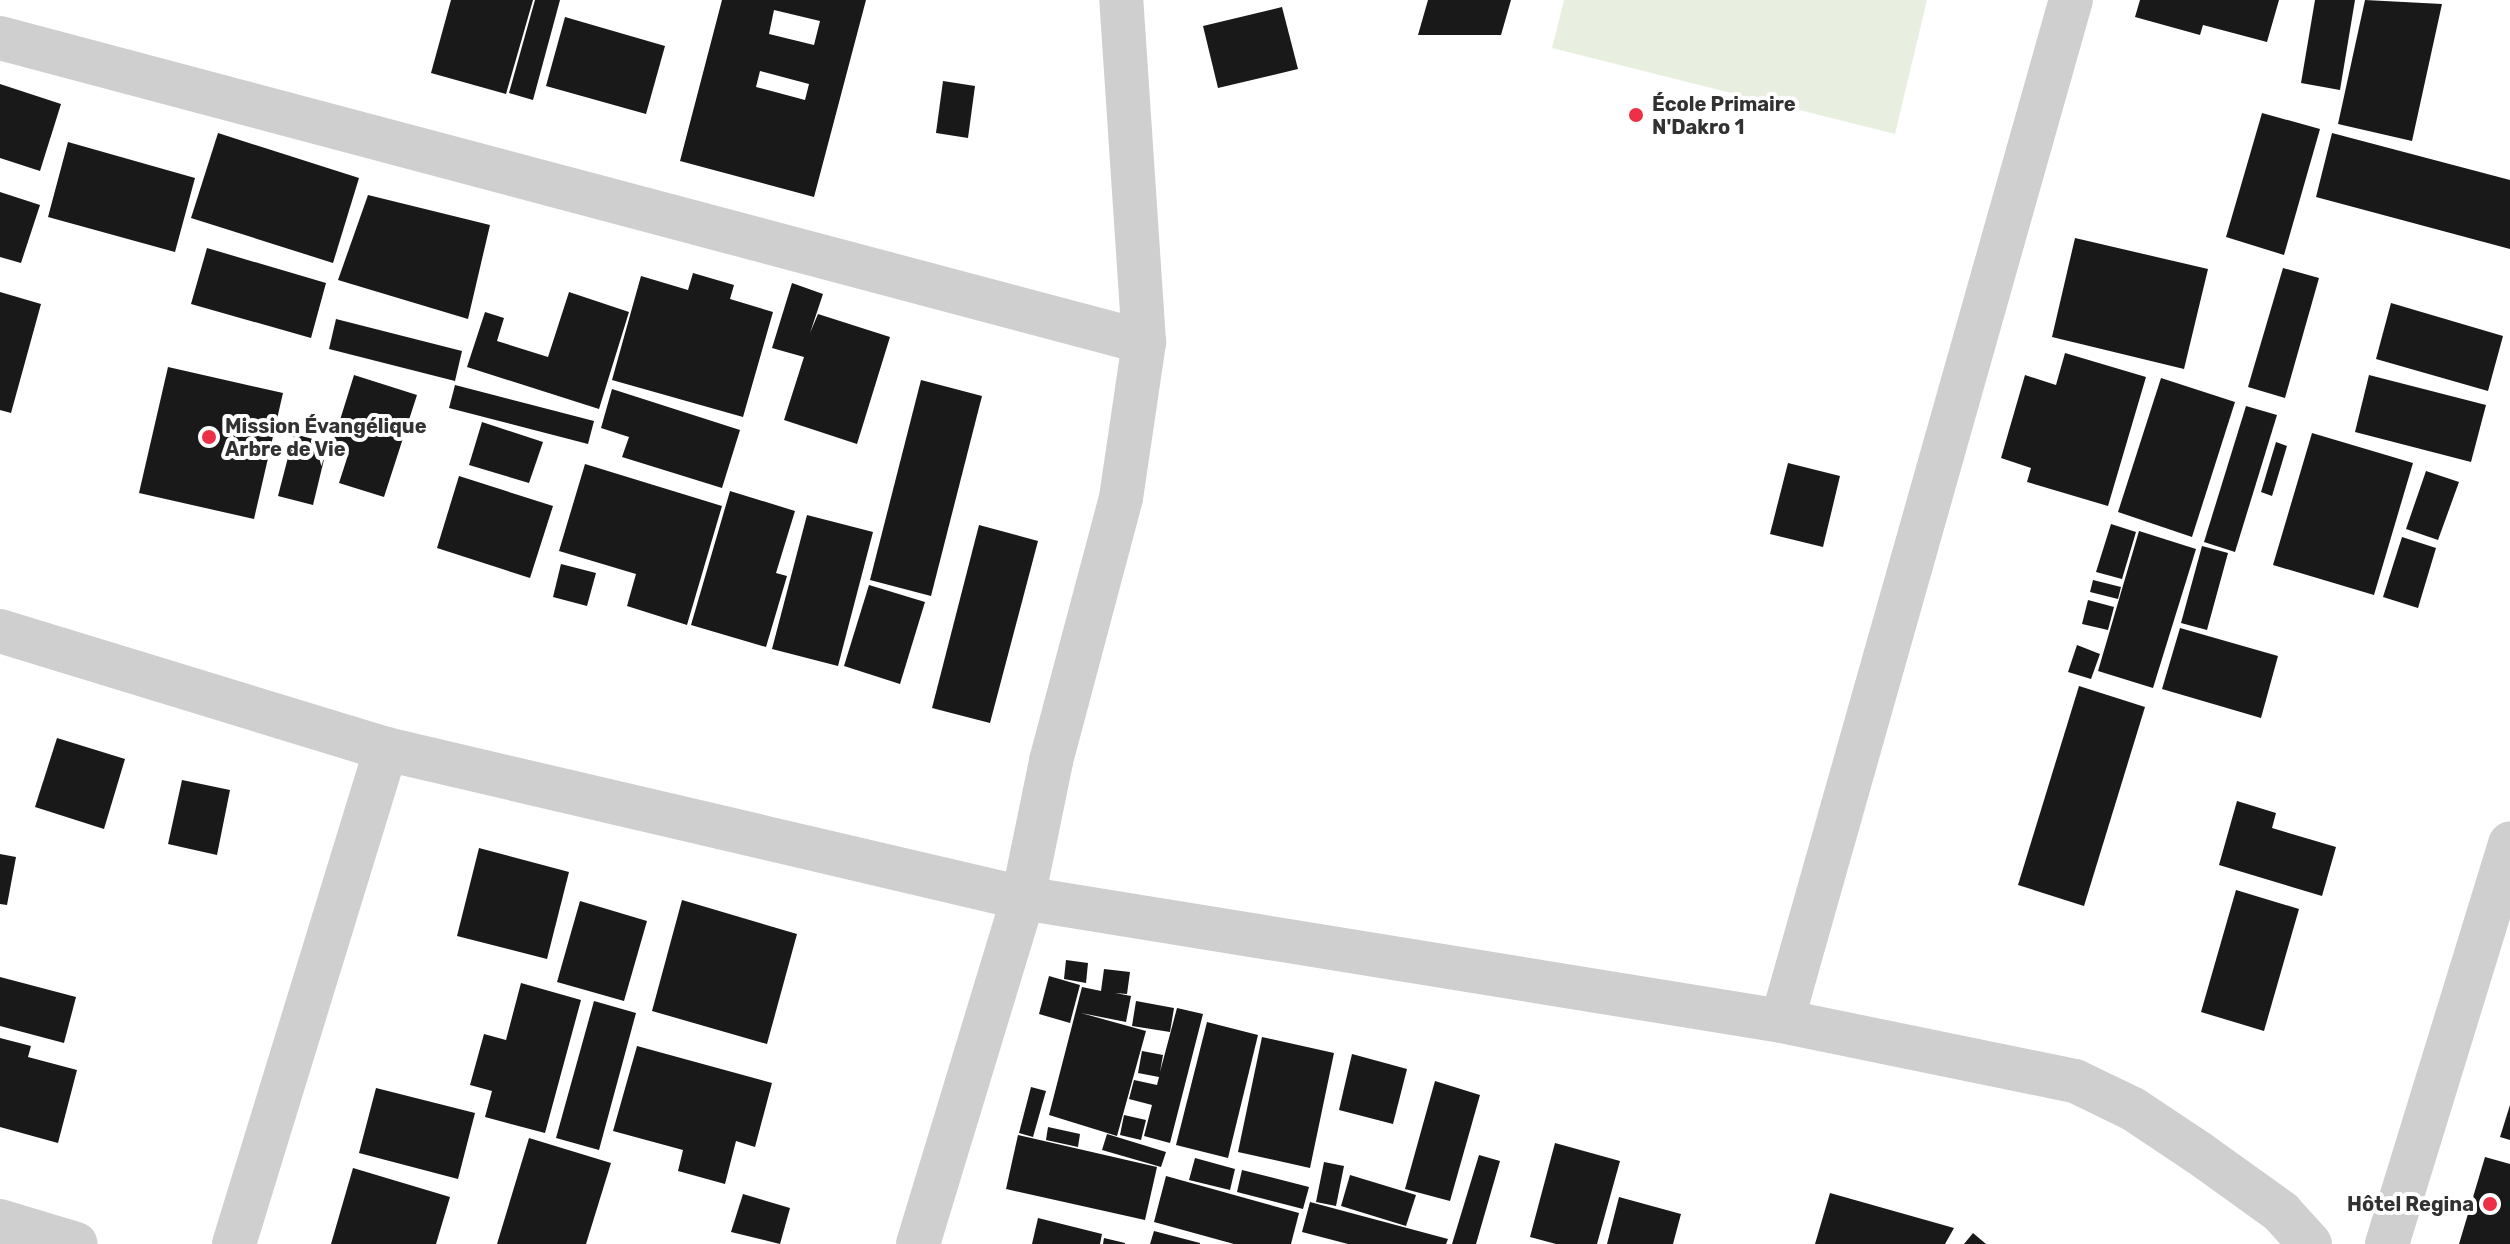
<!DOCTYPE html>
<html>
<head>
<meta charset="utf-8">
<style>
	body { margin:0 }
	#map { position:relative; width:2510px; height:1244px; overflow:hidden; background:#fff; font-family:Rubik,sans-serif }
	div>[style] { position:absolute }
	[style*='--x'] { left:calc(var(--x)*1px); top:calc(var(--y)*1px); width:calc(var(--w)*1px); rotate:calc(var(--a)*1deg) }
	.green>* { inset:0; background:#e9efe0 }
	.building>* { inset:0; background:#191919 }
	.minor>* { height:44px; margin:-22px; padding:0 22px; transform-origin:22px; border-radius:22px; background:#cfcfcf }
	.dots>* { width:22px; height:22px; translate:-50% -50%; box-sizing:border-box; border:4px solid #fff; border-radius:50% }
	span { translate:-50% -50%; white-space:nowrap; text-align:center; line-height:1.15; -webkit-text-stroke:8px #fff; paint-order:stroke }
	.poi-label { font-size:20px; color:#323232; font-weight:700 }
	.left { translate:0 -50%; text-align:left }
	.right { translate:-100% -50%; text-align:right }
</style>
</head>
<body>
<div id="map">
	<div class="green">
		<div style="clip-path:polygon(1564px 0,1927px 0,1895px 134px,1552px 48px)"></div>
	</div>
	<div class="building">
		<div style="clip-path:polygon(451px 0,533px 0,506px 94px,431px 73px)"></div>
		<div style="clip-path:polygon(535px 0,560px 0,533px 100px,509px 93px)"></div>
		<div style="clip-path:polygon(evenodd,722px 0,866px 0,814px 197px,680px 161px,722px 0,774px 10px,820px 21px,814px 45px,769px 34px,774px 10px,722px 0,760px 71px,809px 84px,805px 100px,756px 87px,760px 71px)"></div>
		<div style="clip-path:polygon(1428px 0,1511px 0,1501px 35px,1418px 35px)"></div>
		<div style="clip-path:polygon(2140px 0,2279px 0,2267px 42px,2203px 25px,2200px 35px,2135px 17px)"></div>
		<div style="clip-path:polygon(2315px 0,2355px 0,2340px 90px,2301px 83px)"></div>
		<div style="clip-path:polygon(2365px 0,2442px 4px,2412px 141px,2338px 124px)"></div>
		<div style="clip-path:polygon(1282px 7px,1298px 69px,1218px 88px,1203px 26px)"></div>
		<div style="clip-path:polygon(565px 17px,665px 46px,646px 114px,546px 86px)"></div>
		<div style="clip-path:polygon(943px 81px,975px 86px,968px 138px,936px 133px)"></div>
		<div style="clip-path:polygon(0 84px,61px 104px,40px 171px,0 158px)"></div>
		<div style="clip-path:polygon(2262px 113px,2320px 129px,2284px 255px,2226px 237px)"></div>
		<div style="clip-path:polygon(218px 133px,359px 178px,333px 263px,191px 218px)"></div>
		<div style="clip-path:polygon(2332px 133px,2510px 180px,2510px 249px,2316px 197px)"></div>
		<div style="clip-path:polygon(68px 142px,195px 178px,175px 252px,48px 217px)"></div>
		<div style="clip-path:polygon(0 192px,40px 205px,21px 263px,0 257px)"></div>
		<div style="clip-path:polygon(368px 195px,490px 225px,468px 319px,338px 280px)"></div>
		<div style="clip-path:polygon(2075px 238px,2208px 269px,2184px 369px,2052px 337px)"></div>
		<div style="clip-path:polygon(207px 248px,326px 283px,311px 338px,191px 304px)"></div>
		<div style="clip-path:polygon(2283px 268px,2319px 278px,2285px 398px,2248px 387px)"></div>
		<div style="clip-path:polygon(693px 273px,734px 285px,730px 299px,773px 312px,743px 417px,612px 380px,641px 276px,688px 290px)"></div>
		<div style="clip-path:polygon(792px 283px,823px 294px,810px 333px,818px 314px,890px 337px,857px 444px,784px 420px,804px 357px,772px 348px)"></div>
		<div style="clip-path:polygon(0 292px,41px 304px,11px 413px,0 410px)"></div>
		<div style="clip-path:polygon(569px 292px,629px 312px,599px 409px,467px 367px,485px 312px,504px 318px,497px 341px,548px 357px)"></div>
		<div style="clip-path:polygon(2391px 303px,2503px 336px,2488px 391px,2376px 359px)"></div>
		<div style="clip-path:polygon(336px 319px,462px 351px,455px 381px,329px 349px)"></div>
		<div style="clip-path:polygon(2065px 353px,2146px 377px,2108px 506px,2027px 482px,2031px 468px,2001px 458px,2025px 375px,2056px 385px)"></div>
		<div style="clip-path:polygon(168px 367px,283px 393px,254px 519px,139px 493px)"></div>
		<div style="clip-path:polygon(354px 375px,417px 395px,384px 497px,339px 483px,348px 455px,331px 449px)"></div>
		<div style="clip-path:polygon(2369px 375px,2486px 405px,2471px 462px,2355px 432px)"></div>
		<div style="clip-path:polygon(2161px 378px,2235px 402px,2192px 537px,2118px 512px)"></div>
		<div style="clip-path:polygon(921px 380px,982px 396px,931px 596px,870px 580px)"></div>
		<div style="clip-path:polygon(455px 385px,594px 421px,588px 444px,449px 408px)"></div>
		<div style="clip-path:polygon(612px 389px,740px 430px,722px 488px,622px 457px,629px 437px,601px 428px)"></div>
		<div style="clip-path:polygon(2246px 406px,2277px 415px,2235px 552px,2204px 542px)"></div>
		<div style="clip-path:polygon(482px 422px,543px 442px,529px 483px,469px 465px)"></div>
		<div style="clip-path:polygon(2312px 433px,2413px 463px,2374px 595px,2273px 565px)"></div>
		<div style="clip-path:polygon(294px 434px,328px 443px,313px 505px,278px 496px)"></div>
		<div style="clip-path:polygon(2276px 442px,2287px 446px,2272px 496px,2261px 492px)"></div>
		<div style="clip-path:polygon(1788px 463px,1840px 476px,1823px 547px,1770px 534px)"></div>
		<div style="clip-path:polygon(585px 464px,722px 506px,687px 625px,627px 606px,636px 574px,559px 551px)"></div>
		<div style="clip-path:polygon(2426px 471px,2459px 482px,2438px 540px,2406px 529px)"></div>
		<div style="clip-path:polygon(459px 476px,553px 506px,530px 578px,437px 548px)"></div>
		<div style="clip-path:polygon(730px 491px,795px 511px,776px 573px,787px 576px,766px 647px,691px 625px)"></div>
		<div style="clip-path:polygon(807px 515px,873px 532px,838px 666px,772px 649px)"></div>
		<div style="clip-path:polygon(2111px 524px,2136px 532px,2122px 579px,2096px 572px)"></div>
		<div style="clip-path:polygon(979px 525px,1038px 541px,990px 723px,932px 708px)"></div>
		<div style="clip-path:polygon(2139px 531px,2196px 549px,2153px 688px,2098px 671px)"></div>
		<div style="clip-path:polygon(2402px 537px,2436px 548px,2418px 608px,2383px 597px)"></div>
		<div style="clip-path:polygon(2202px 546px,2228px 553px,2207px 630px,2181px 623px)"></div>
		<div style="clip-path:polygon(561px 564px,596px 573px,587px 606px,553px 597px)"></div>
		<div style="clip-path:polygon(2093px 580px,2121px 587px,2118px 599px,2090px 592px)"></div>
		<div style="clip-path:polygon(869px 585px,925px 602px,900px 684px,844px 666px)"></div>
		<div style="clip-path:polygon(2088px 600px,2114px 607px,2108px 630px,2082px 624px)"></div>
		<div style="clip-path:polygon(2180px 628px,2278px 656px,2261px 718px,2162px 689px)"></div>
		<div style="clip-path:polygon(2077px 645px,2100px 654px,2091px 679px,2068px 672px)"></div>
		<div style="clip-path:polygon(2079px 686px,2145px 707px,2084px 906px,2018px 885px)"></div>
		<div style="clip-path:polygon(57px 738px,125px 759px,104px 829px,35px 807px)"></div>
		<div style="clip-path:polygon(182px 780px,230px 790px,217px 855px,168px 844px)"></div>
		<div style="clip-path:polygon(2237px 801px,2276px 813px,2272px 828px,2336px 847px,2322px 896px,2219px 865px)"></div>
		<div style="clip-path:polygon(479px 848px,569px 872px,547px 959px,457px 936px)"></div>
		<div style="clip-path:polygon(0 854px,16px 857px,7px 905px,0 904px)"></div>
		<div style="clip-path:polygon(2236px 890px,2299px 909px,2264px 1031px,2201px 1012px)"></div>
		<div style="clip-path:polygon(682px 900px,797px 934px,767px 1044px,652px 1011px)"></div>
		<div style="clip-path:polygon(580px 901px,647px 921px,624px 1001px,557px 982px)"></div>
		<div style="clip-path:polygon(1066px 960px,1088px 963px,1086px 983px,1064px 979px)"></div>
		<div style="clip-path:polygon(1104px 969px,1130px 972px,1127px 994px,1115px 993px,1131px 996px,1126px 1022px,1081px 1013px,1146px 1031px,1117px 1136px,1049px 1115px,1082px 987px,1101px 991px)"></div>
		<div style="clip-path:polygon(1049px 976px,1080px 985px,1070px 1023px,1039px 1014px)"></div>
		<div style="clip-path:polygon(0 977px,76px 997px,64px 1043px,0 1026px)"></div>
		<div style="clip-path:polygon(521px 983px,581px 1000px,545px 1133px,485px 1117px,492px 1091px,470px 1085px,484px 1034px,506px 1040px)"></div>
		<div style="clip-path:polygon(594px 1001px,636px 1013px,599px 1150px,556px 1138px)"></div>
		<div style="clip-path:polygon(1136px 1001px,1174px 1008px,1170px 1032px,1132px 1026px)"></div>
		<div style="clip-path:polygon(1177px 1008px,1203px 1014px,1170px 1143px,1144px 1136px,1152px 1105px,1129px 1099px,1134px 1080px,1157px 1085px,1159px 1077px,1138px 1073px,1142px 1051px,1163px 1055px,1160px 1072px)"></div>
		<div style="clip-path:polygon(1207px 1022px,1258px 1035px,1228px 1158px,1176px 1145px)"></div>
		<div style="clip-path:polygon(1262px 1037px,1334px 1053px,1310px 1168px,1238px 1152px)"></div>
		<div style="clip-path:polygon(0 1038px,31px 1046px,28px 1057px,77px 1070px,58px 1143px,0 1127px)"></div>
		<div style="clip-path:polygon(637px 1046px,772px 1083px,755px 1147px,736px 1141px,725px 1184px,678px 1171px,683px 1150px,613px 1131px)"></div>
		<div style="clip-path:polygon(1352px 1054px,1407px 1069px,1393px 1124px,1339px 1110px)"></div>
		<div style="clip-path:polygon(1435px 1081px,1480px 1095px,1450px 1201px,1405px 1189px)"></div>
		<div style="clip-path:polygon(1031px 1087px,1046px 1091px,1033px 1137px,1019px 1133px)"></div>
		<div style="clip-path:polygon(376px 1088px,475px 1113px,458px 1179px,359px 1153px)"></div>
		<div style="clip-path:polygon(2510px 1105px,2510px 1140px,2500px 1137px)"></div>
		<div style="clip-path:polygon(1124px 1115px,1146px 1120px,1141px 1140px,1120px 1135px)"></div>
		<div style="clip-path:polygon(1048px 1127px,1080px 1134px,1078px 1147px,1046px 1140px)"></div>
		<div style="clip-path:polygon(1107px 1134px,1166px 1152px,1161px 1167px,1102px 1150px)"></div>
		<div style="clip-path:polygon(1018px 1135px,1157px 1167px,1145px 1220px,1006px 1189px)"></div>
		<div style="clip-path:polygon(529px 1138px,611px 1163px,586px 1244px,497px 1244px)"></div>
		<div style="clip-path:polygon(1555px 1143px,1620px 1161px,1597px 1244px,1556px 1244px,1530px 1237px)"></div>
		<div style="clip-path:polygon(1479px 1155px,1500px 1161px,1476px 1244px,1452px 1244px)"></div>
		<div style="clip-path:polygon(2485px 1157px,2510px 1164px,2510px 1244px,2459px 1244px)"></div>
		<div style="clip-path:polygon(1195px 1158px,1235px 1169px,1230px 1190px,1189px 1180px)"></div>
		<div style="clip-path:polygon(1324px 1162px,1344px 1166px,1336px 1206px,1316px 1202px)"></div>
		<div style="clip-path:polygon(353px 1168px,450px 1197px,436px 1244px,331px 1244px)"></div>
		<div style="clip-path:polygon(1242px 1170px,1309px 1187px,1303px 1209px,1237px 1192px)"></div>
		<div style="clip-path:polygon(1350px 1175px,1416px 1195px,1406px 1226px,1341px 1206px)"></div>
		<div style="clip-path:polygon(1166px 1176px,1299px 1213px,1291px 1244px,1234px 1244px,1154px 1222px)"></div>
		<div style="clip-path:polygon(1830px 1193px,1954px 1228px,1945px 1244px,1815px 1244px)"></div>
		<div style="clip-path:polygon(743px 1194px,790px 1208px,780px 1244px,731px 1232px)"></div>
		<div style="clip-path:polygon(1619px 1197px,1681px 1214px,1673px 1244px,1607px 1244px)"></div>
		<div style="clip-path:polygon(1310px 1202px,1448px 1239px,1446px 1244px,1348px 1244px,1302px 1232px)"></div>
		<div style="clip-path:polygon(1038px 1218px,1102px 1234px,1100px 1244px,1032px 1244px)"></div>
		<div style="clip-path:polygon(1154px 1231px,1200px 1243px,1200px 1244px,1150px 1244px)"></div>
		<div style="clip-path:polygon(1973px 1233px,1986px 1244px,1964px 1244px)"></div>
		<div style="clip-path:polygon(1104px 1238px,1125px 1243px,1125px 1244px,1103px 1244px)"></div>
	</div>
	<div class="minor">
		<div style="--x:0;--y:38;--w:1184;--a:14.88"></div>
		<div style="--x:0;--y:631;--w:404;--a:17"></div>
		<div style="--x:386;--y:749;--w:654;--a:13.17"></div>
		<div style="--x:1023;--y:898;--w:769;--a:9.21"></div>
		<div style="--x:1782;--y:1021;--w:299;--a:11.6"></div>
		<div style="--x:2075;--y:1081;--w:64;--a:25.8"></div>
		<div style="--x:2133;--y:1109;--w:79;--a:33.7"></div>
		<div style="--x:2199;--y:1153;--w:101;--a:35.7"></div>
		<div style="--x:2281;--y:1212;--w:43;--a:47.8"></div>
		<div style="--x:1782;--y:1021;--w:1061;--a:-74.2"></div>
		<div style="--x:0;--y:1221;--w:79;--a:16.8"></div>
		<div style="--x:234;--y:1244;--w:518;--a:-72.93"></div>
		<div style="--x:918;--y:1244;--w:362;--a:-73.1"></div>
		<div style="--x:1023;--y:898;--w:140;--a:-78.4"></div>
		<div style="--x:1051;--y:761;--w:272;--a:-75.1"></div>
		<div style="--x:1121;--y:498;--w:158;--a:-81.6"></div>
		<div style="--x:1144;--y:342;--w:343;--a:-93.8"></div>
		<div style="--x:2387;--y:1244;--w:419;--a:-72.9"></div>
	</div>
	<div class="dots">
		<div style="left:1636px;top:115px;background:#ee2f48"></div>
		<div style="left:209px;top:437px;background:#ee2f48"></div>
		<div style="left:2490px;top:1204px;background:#ee2f48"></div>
	</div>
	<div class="poi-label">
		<span class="left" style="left:1652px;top:116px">École Primaire<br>N'Dakro 1</span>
		<span class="left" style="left:225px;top:438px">Mission Évangélique<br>Arbre de Vie</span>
		<span class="right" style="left:2474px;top:1204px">Hôtel Regina</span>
	</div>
</div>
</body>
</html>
